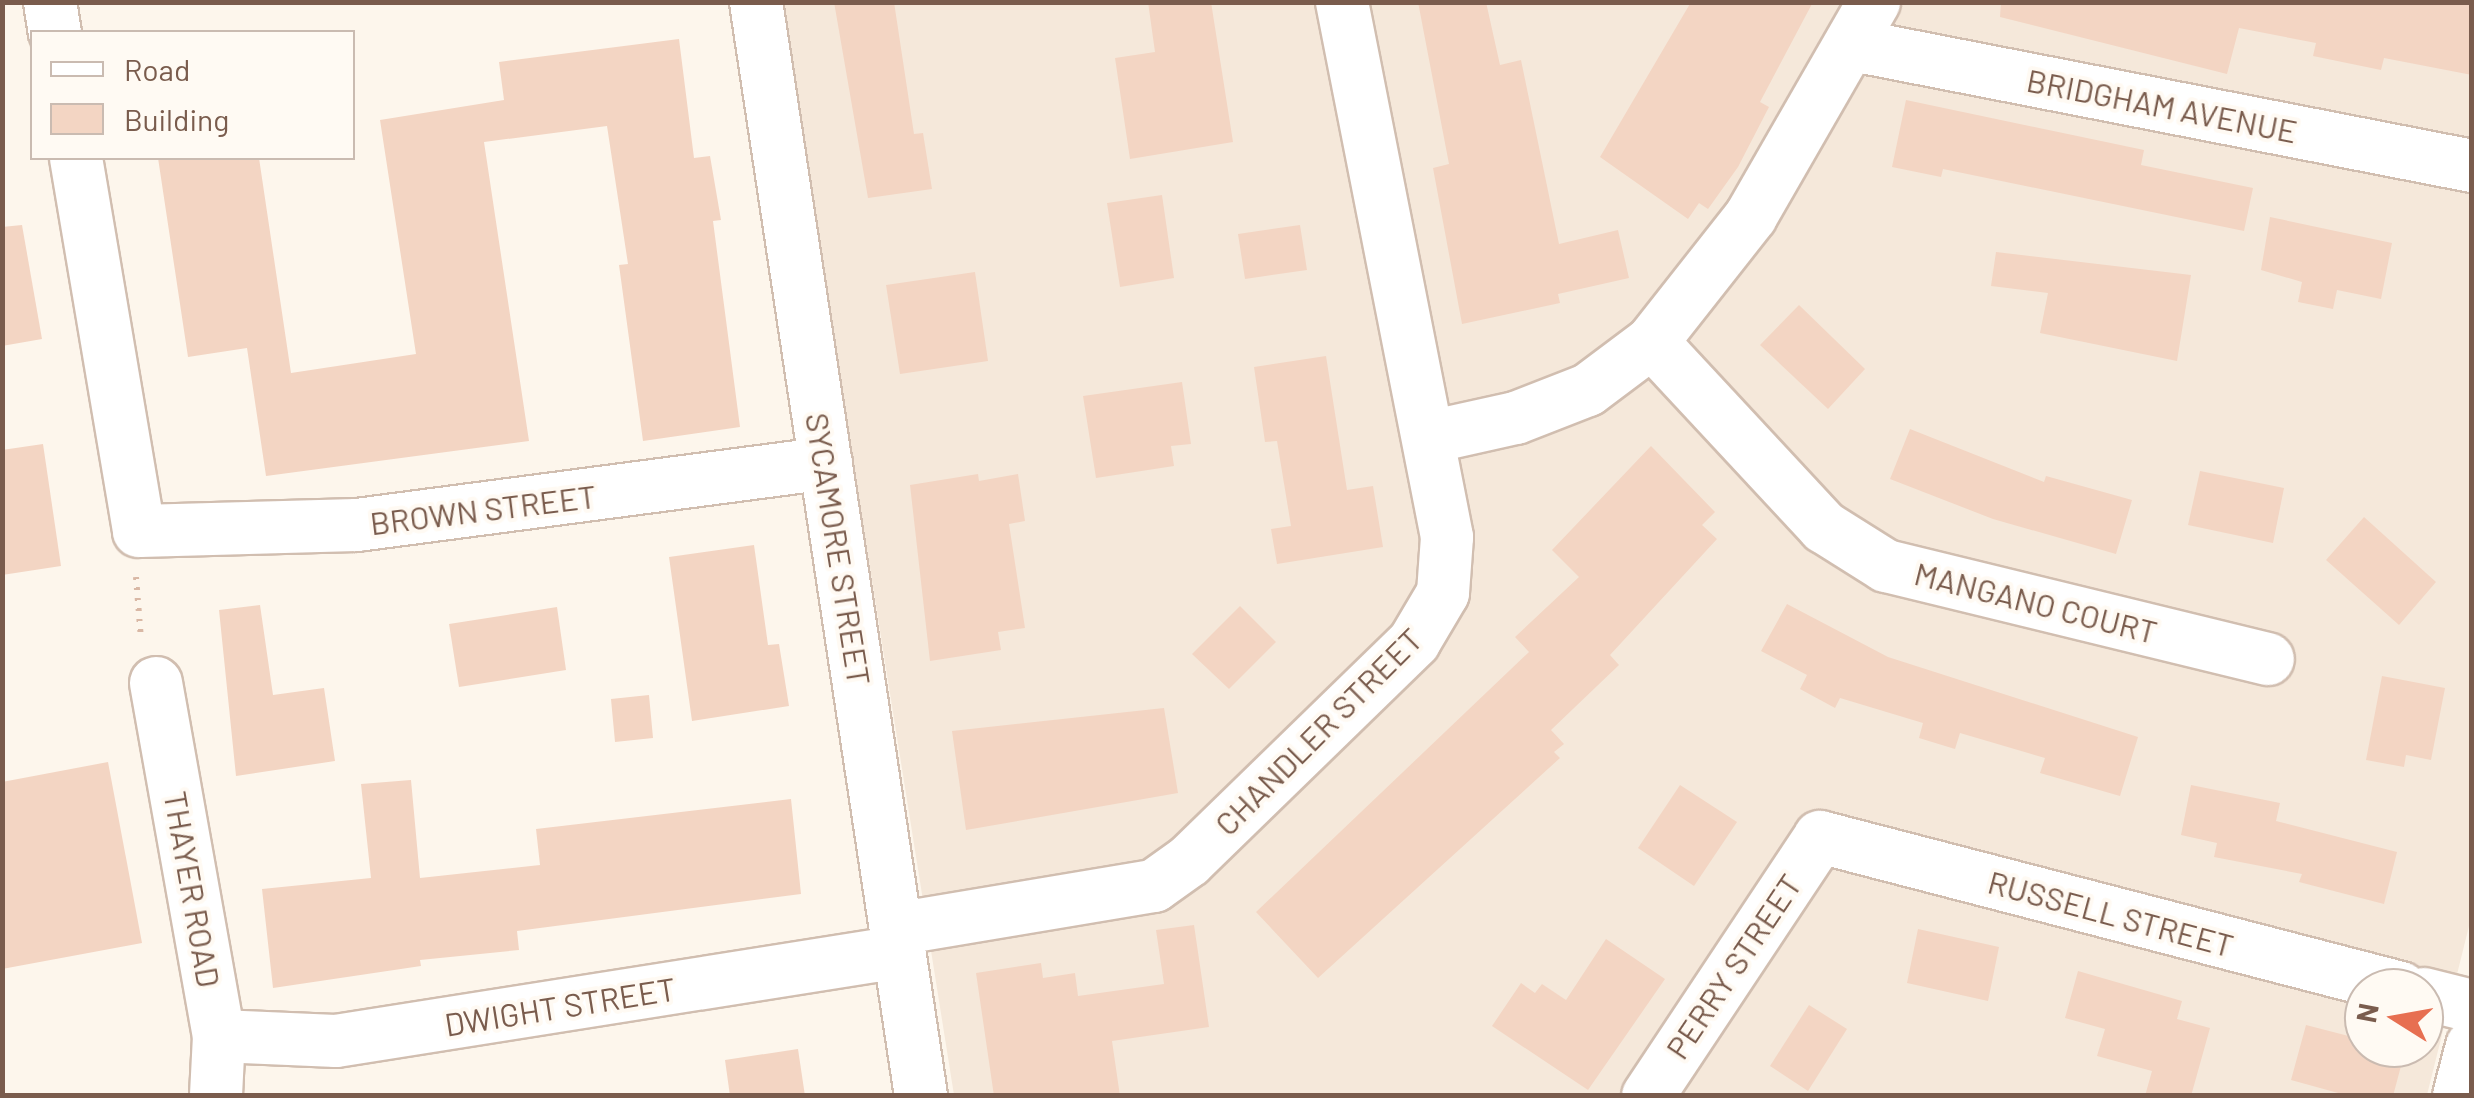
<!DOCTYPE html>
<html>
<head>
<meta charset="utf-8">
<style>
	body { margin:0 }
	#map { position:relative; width:2474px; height:1098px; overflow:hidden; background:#fdf6ec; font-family:Barlow,sans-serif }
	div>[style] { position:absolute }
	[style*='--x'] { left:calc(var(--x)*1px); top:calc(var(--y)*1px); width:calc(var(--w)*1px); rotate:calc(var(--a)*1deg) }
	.residential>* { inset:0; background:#f5e8da }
	.building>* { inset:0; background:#f3d5c3 }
	.path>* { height:6px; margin-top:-3px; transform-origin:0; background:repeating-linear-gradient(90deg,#d9b8a5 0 2.5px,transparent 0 10.5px) }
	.roads { filter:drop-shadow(2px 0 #d1beb0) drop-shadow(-2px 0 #d1beb0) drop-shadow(0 2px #d1beb0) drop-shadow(0 -2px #d1beb0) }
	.minor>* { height:52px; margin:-26px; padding:0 26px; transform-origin:26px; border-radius:26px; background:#fff }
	span { translate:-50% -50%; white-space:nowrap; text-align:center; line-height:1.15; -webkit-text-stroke:8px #fffaf3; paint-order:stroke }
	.street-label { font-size:32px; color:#7a5c4d }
	.frame { position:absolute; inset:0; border:5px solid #7a5c4d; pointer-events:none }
	.legend { position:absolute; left:30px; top:30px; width:325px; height:130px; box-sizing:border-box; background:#fffaf3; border:2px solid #cabbb1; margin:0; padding:12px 18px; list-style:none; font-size:30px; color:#7a5c4d }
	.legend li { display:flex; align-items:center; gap:20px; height:50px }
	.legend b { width:50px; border:2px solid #cabbb1 }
	.north { position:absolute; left:2344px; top:968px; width:100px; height:100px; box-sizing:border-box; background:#fffaf3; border:2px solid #cabbb1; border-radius:50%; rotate:281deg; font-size:28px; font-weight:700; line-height:40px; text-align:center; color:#7a5c4d }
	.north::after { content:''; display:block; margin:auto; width:35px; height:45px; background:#e76f51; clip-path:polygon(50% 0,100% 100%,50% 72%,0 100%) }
</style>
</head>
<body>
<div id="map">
	<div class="residential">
		<div style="clip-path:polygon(evenodd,780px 3px,2471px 3px,2472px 914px,2427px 1095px,954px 1095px,780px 3px,2364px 988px,2424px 988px,2424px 1048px,2364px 1048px,2364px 988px)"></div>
	</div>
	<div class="building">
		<div style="clip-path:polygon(834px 2px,894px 2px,914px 134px,923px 133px,932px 189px,868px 198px)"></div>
		<div style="clip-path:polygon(1148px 2px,1211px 2px,1233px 142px,1130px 159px,1115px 58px,1155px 52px)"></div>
		<div style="clip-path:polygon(1418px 2px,1486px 2px,1500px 65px,1521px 60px,1559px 244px,1618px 230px,1629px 278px,1558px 294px,1560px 303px,1462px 324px,1433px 168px,1449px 164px)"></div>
		<div style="clip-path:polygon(1691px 2px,1813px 2px,1760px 102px,1769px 107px,1738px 167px,1708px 209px,1699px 203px,1688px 219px,1600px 157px)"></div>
		<div style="clip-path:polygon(2001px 2px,2472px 2px,2472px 75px,2384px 58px,2381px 70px,2313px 56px,2316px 43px,2239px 28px,2227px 74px,2000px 17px)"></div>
		<div style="clip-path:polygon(679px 39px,694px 158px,710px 156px,721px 220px,713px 221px,740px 427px,643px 441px,619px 265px,628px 264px,607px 126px,484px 142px,529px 441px,266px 476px,247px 348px,188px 357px,158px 158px,259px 158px,291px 373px,416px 354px,380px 120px,504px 100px,499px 62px)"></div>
		<div style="clip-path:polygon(1906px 100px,2144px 150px,2141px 165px,2253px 188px,2244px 231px,1943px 169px,1941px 177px,1892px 167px)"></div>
		<div style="clip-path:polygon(1162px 195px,1174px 278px,1120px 287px,1107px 203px)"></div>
		<div style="clip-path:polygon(2270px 217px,2392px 243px,2381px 299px,2337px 290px,2333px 309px,2298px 302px,2302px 282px,2261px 270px)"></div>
		<div style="clip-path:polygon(22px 225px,42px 339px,2px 346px,2px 227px)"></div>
		<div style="clip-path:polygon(1300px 225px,1307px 270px,1245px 279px,1238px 234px)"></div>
		<div style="clip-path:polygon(1996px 252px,2191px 275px,2177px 361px,2040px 333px,2048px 293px,1991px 286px)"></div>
		<div style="clip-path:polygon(975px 272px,988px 361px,900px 374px,886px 285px)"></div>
		<div style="clip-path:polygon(1799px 305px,1865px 369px,1828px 409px,1760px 345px)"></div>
		<div style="clip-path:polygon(1326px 356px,1347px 490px,1373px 486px,1383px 547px,1277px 564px,1271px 529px,1291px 526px,1277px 441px,1265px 442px,1254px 367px)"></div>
		<div style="clip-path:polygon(1182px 382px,1191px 444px,1171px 446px,1174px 466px,1096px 478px,1083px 396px)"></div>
		<div style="clip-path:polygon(1910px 429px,2044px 482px,2046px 476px,2132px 500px,2116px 554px,1993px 519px,1890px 479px)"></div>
		<div style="clip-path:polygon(43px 444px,61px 566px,2px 575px,2px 450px)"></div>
		<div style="clip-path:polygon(1651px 446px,1715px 512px,1702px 525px,1717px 539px,1610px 655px,1619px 665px,1551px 730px,1564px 744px,1554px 752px,1560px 758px,1318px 978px,1256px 912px,1529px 652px,1515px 637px,1579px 577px,1552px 550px)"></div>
		<div style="clip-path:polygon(2200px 471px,2284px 488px,2273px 543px,2188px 525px)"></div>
		<div style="clip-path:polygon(978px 474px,979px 481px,1018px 474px,1025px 521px,1009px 524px,1025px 628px,998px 632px,1001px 650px,930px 661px,910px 485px)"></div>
		<div style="clip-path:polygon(2364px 517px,2436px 582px,2399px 625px,2326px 560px)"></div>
		<div style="clip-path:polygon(754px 545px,768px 645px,779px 644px,789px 706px,692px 721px,669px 557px)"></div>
		<div style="clip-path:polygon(1787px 604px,1888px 657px,2138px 737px,2120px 796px,2040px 773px,2045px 758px,1960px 733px,1955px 749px,1919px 738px,1923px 723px,1840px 698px,1835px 708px,1800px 689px,1807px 675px,1761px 651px)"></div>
		<div style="clip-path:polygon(260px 605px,273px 695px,324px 688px,335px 761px,236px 776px,219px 610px)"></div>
		<div style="clip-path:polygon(1240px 606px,1276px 642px,1229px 689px,1192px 654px)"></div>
		<div style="clip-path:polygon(557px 607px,566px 670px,459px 687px,449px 624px)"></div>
		<div style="clip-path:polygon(2382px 676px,2445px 688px,2431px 760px,2406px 755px,2404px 767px,2366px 760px)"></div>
		<div style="clip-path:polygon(649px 695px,653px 738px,615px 742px,611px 699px)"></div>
		<div style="clip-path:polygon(1164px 708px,1178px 793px,966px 830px,952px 731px)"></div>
		<div style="clip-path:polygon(108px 762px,142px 943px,2px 969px,2px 782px)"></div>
		<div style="clip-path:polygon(411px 780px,420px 878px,540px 865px,536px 829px,791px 799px,801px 894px,517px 931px,519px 950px,420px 960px,421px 966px,273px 988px,262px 889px,371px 878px,361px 784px)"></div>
		<div style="clip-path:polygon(1680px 785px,1737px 822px,1694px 886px,1638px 848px)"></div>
		<div style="clip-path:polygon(2191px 785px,2280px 803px,2276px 821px,2397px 852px,2384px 904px,2299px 882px,2302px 874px,2214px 857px,2217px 843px,2181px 835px)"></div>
		<div style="clip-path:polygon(1194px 925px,1209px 1027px,1112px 1041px,1120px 1096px,994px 1096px,976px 973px,1041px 963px,1043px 978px,1075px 973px,1078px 996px,1164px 984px,1156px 930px)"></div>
		<div style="clip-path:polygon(1918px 929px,1999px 947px,1988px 1001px,1907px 983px)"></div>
		<div style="clip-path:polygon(1606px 939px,1665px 979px,1588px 1090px,1492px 1026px,1521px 983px,1535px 993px,1542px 984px,1566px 1000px)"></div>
		<div style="clip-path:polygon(2078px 971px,2182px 1001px,2177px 1019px,2210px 1028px,2191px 1096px,2145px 1096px,2152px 1071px,2097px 1056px,2105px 1029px,2065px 1018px)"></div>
		<div style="clip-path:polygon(1809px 1005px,1847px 1029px,1808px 1091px,1770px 1066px)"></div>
		<div style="clip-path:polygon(2306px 1025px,2364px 1040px,2364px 1048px,2405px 1051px,2393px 1096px,2349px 1096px,2291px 1080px)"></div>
		<div style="clip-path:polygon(798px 1049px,805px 1096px,730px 1096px,725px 1060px)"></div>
	</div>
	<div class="path">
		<div style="--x:136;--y:577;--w:62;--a:85.4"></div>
	</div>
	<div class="roads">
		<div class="minor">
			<div style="--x:50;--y:2;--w:30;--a:81"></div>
			<div style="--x:756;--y:2;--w:1106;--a:81.42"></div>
			<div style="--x:1853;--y:45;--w:631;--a:11.06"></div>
			<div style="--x:76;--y:158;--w:378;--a:80.4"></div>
			<div style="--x:139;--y:531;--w:218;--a:-1.6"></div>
			<div style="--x:357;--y:525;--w:473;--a:-7.5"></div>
			<div style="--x:1652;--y:342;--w:253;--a:47.1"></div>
			<div style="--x:1824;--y:527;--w:73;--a:32.2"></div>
			<div style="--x:1886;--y:566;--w:393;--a:13.7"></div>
			<div style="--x:1430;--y:437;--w:88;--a:-12.5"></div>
			<div style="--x:1516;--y:418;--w:77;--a:-21.3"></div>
			<div style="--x:1588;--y:390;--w:80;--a:-36.9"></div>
			<div style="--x:1652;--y:342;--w:160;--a:-51.8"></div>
			<div style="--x:1751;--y:216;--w:247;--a:-60.1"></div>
			<div style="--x:156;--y:683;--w:359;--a:79.9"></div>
			<div style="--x:219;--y:1036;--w:60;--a:92.9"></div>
			<div style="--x:896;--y:929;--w:262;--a:-9.5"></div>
			<div style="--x:1154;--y:886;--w:43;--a:-35.5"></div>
			<div style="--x:1189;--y:861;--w:314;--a:-44.2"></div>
			<div style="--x:1414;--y:642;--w:57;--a:-59.4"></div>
			<div style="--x:1443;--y:593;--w:56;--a:-85.9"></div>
			<div style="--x:1447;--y:537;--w:545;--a:-101.1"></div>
			<div style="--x:2424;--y:994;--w:49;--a:14"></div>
			<div style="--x:219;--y:1036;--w:117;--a:2.4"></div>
			<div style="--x:336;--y:1041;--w:570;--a:-8.98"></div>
			<div style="--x:1648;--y:1096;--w:311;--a:-56.4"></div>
			<div style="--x:1820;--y:837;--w:600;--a:14.57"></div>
			<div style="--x:2459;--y:1096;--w:52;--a:-75.4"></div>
		</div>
	</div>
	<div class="street-label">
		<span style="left:2162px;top:105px;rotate:11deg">BRIDGHAM AVENUE</span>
		<span style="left:483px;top:509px;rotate:-7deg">BROWN STREET</span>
		<span style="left:839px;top:549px;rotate:81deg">SYCAMORE STREET</span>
		<span style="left:2036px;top:602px;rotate:14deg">MANGANO COURT</span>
		<span style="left:1318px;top:731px;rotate:-45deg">CHANDLER STREET</span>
		<span style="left:193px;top:889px;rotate:80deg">THAYER ROAD</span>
		<span style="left:2111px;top:913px;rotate:15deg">RUSSELL STREET</span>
		<span style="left:1733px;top:966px;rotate:-56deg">PERRY STREET</span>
		<span style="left:560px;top:1006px;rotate:-9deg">DWIGHT STREET</span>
	</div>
	<div class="frame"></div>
	<ul class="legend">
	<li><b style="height:12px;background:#fff"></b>Road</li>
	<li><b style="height:28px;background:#f3d5c3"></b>Building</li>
	</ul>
	<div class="north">N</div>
</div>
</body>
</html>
